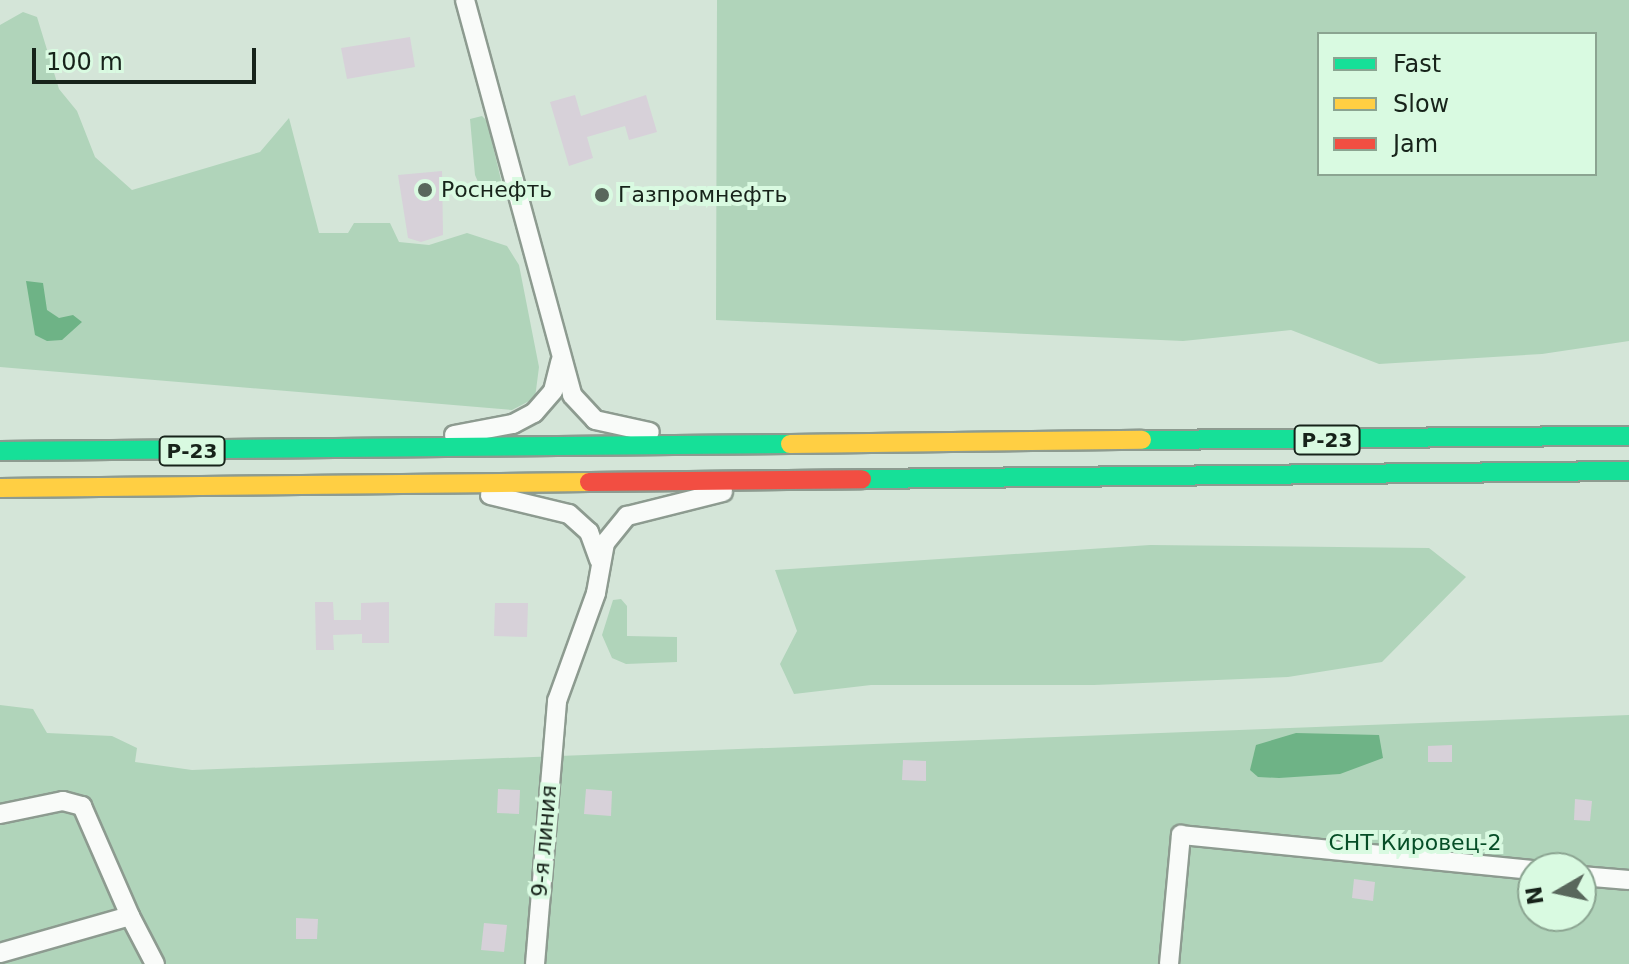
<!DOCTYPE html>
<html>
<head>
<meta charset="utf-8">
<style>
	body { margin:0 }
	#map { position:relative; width:1629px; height:964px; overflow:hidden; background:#d4e5d8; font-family:"DejaVu Sans",sans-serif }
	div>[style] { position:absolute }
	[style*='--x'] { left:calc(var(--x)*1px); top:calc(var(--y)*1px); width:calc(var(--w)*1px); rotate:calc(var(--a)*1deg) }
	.green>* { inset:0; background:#b0d4ba }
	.water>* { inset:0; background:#6eb386 }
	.building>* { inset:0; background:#d7d1d9 }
	.roads { filter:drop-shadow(2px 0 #8d9b90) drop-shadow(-2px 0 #8d9b90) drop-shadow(0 2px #8d9b90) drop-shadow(0 -2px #8d9b90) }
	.street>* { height:18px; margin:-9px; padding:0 9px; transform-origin:9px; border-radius:9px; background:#f9fbf9 }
	.fast>* { height:18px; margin:-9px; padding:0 9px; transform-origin:9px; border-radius:9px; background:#16e098 }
	.slow>* { height:18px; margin:-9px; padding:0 9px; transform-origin:9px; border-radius:9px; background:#ffcf43 }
	.jam>* { height:18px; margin:-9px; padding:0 9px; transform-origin:9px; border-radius:9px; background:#f24e42 }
	.dots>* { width:22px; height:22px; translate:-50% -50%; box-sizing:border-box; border:4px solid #d9fae1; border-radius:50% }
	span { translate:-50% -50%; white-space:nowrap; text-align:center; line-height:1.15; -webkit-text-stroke:8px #d9fae1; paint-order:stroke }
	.shield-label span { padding:2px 6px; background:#d9fae1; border:2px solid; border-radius:6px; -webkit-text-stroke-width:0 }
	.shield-label { font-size:20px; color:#17231a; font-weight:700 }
	.poi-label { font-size:22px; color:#17231a }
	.left { translate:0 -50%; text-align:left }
	.street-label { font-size:22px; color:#17231a }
	.park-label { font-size:22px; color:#064e27 }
	.legend { position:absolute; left:1317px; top:32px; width:280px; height:144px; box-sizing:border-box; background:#d9fae1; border:2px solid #8ba491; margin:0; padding:10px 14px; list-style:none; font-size:24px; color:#17231a }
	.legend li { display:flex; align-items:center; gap:16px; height:40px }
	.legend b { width:40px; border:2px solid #8ba491 }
	.north { position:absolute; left:1517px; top:852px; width:80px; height:80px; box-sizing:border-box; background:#d9fae1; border:2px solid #8ba491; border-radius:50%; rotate:261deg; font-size:22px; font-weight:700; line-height:32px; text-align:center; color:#17231a }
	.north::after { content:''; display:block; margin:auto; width:28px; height:36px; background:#59675c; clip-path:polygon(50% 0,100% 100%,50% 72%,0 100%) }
	.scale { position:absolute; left:32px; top:48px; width:224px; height:36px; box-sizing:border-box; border:4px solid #17231a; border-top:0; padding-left:10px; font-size:24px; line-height:28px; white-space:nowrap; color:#17231a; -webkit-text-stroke:6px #d9fae1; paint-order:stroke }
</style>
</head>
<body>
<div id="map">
	<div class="green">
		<div style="clip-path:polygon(evenodd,717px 0,1629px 0,1629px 341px,1542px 354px,1379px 364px,1291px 330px,1183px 341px,716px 320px,717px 0,1319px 34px,1595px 34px,1595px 174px,1319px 174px,1319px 34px)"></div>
		<div style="clip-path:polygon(23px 12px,37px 17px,59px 89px,77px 111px,95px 157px,132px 190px,260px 152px,289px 118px,319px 233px,348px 233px,354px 223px,390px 223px,399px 242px,429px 245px,467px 233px,507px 246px,519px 265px,539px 367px,535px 398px,512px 410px,0 367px,0 25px)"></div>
		<div style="clip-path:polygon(482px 116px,487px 121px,502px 184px,495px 196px,485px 198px,475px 175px,470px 119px)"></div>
		<div style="clip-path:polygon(1150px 545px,1429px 548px,1466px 577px,1382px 662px,1288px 677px,1094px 685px,871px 685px,794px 694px,780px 664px,797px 631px,775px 570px)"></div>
		<div style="clip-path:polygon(621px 599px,627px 606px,627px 636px,677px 637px,677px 662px,626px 664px,612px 658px,602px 635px,613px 600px)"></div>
		<div style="clip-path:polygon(evenodd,0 705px,33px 709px,47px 733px,112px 736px,137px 748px,135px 762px,192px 770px,1629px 715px,1629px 964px,0 964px,0 705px,1533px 868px,1581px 868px,1581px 916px,1533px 916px,1533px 868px)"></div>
	</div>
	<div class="water">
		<div style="clip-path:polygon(26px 281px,43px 283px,47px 310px,59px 318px,73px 315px,82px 322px,62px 340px,47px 341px,35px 335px)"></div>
		<div style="clip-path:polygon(1296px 733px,1379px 735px,1383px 758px,1340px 774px,1279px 778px,1258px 777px,1250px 770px,1256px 745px)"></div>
	</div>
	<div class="building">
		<div style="clip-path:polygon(410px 37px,415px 67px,347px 79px,341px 48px)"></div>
		<div style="clip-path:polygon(575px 95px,581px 116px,646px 95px,657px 132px,629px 140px,625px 126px,587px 137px,593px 158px,569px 166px,550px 102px)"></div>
		<div style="clip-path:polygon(442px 171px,443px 235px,421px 242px,408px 238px,398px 175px)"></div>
		<div style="clip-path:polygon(315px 602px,333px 602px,334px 620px,361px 620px,361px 603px,389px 602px,389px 643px,362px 643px,362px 634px,333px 635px,334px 650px,316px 650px)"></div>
		<div style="clip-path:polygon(495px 603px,528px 603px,527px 637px,494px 636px)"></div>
		<div style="clip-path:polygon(1452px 745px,1452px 762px,1428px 762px,1428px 746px)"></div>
		<div style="clip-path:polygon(903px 760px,926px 761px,926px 781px,902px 780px)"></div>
		<div style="clip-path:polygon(498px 789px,520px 790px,519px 814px,497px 813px)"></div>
		<div style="clip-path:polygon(586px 789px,612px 791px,611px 816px,584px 814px)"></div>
		<div style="clip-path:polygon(1575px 799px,1592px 801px,1590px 821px,1574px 820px)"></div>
		<div style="clip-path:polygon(1354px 879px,1375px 882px,1373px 901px,1352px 898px)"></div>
		<div style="clip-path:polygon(296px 918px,318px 919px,317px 939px,296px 939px)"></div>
		<div style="clip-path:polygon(484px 923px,507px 925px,504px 952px,481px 950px)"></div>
	</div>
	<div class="roads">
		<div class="street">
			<div style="--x:465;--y:0;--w:409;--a:74.8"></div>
			<div style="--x:572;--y:395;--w:34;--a:47"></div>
			<div style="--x:595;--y:420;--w:56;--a:12.3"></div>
			<div style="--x:454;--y:435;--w:60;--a:-10.6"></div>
			<div style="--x:513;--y:424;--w:24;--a:-28"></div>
			<div style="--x:534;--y:413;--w:29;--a:-49"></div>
			<div style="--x:553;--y:391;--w:30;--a:-76"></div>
			<div style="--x:490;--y:495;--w:81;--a:13.5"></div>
			<div style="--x:569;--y:514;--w:27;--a:42"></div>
			<div style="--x:589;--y:532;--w:30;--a:70"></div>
			<div style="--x:0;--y:814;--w:64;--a:-11.7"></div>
			<div style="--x:63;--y:801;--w:20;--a:15"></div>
			<div style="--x:82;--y:806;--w:120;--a:66.4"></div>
			<div style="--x:1581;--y:876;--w:48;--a:4.8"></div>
			<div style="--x:0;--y:953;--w:135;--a:-15.9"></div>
			<div style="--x:130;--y:916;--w:54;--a:62.5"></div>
			<div style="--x:535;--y:964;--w:264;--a:-85.2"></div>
			<div style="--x:557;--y:701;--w:115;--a:-70.1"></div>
			<div style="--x:596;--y:593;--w:51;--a:-79.8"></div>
			<div style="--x:605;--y:543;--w:35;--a:-51"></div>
			<div style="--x:627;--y:516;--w:99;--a:-14"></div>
			<div style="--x:1169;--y:964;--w:130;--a:-84.7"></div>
			<div style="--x:1181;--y:835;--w:354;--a:5.7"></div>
		</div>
		<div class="fast">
			<div style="--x:1142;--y:440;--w:487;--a:-0.5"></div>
			<div style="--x:0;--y:451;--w:790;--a:-0.51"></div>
			<div style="--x:862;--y:479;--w:767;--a:-0.6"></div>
		</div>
		<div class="slow">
			<div style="--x:790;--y:444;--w:352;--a:-0.7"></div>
			<div style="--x:0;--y:488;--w:589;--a:-0.58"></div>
		</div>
		<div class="jam">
			<div style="--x:589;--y:482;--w:273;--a:-0.6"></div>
		</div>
	</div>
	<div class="dots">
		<div style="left:425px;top:190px;background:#59675c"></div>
		<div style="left:602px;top:195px;background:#59675c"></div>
	</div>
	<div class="shield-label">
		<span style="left:1327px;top:440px">Р-23</span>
		<span style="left:192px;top:451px">Р-23</span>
	</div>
	<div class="poi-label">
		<span class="left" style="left:441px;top:190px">Роснефть</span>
		<span class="left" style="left:618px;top:195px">Газпромнефть</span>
	</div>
	<div class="street-label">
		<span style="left:544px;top:841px;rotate:-85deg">9-я линия</span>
	</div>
	<div class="park-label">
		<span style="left:1415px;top:843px">СНТ Кировец-2</span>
	</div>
	<ul class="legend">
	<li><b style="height:10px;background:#16e098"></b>Fast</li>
	<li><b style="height:10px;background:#ffcf43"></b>Slow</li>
	<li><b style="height:10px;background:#f24e42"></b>Jam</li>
	</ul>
	<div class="north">N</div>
	<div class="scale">100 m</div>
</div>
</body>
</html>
